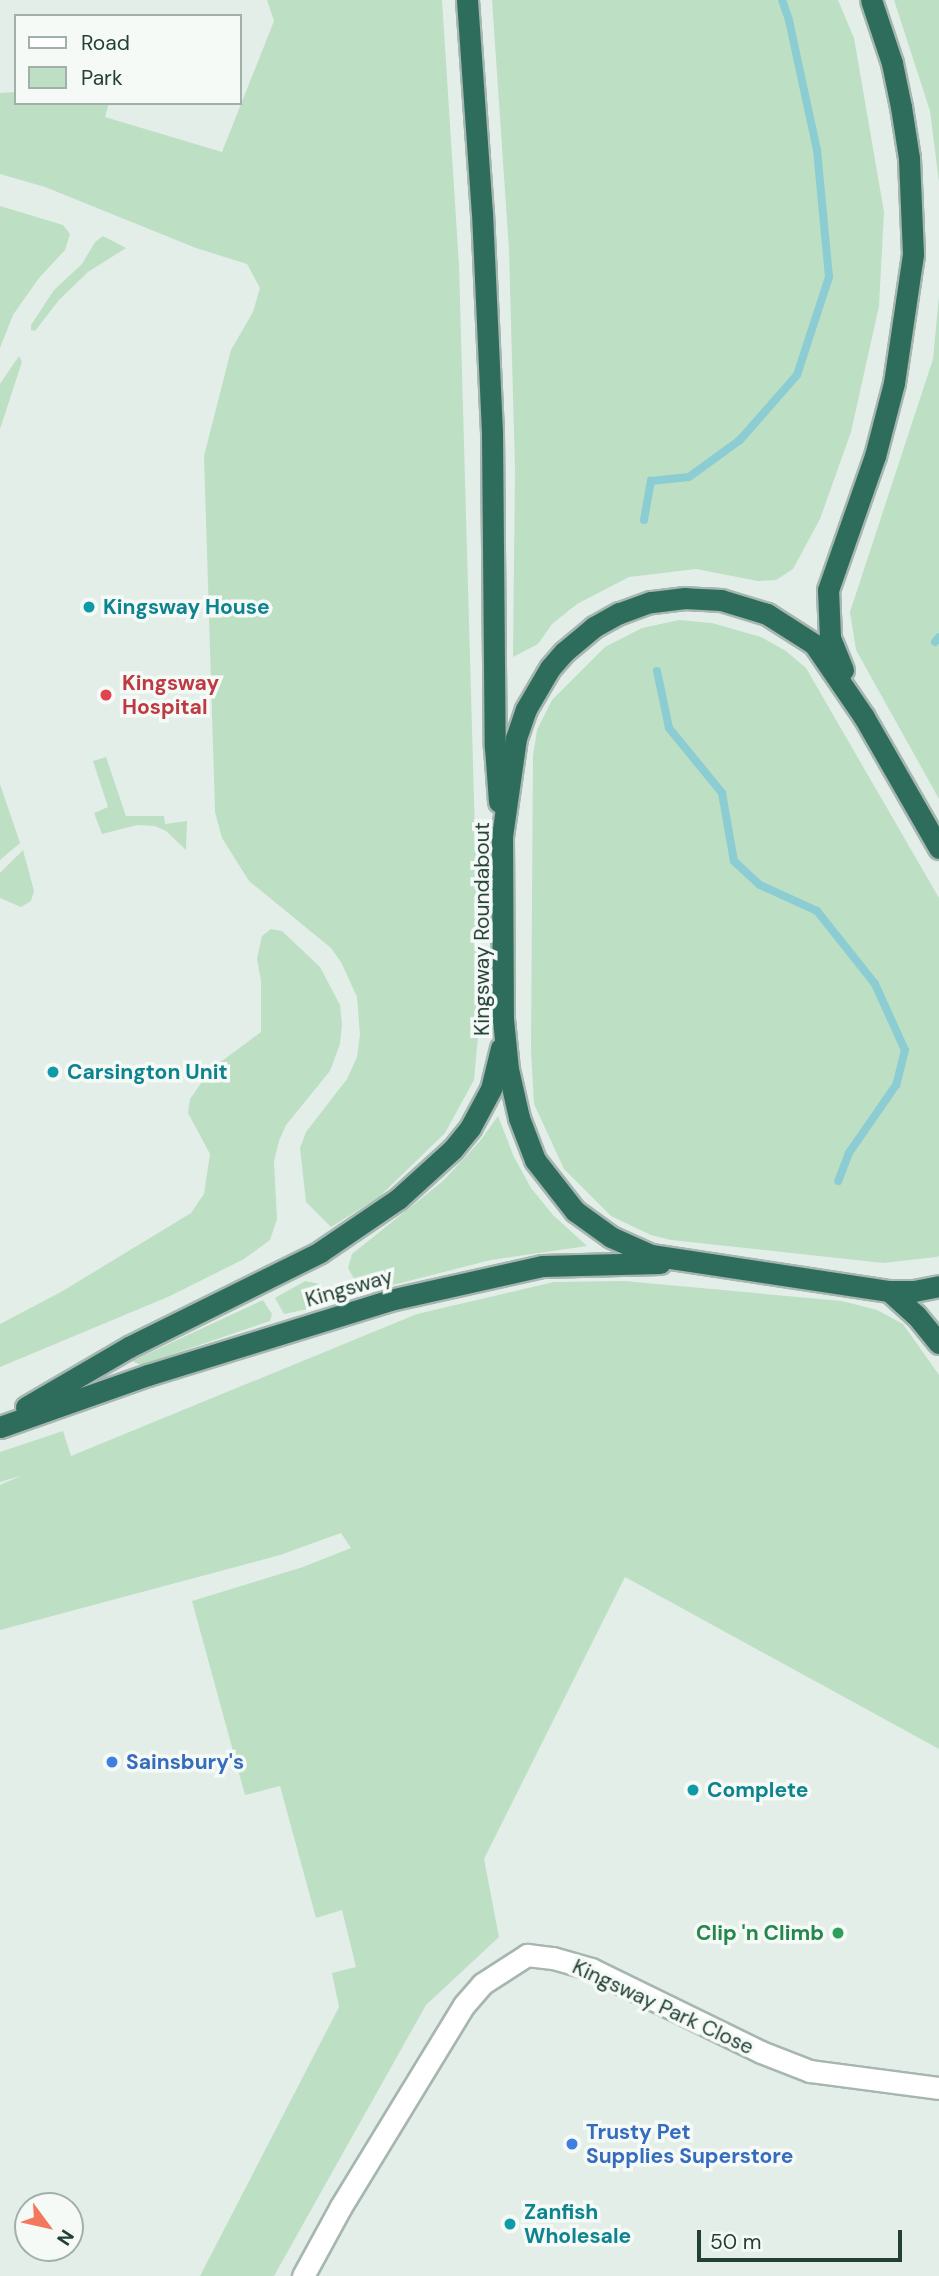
<!DOCTYPE html>
<html>
<head>
<meta charset="utf-8">
<style>
	body { margin:0 }
	#map { position:relative; width:939px; height:2276px; overflow:hidden; background:#e4eee9; font-family:"DM Sans",sans-serif }
	div>[style] { position:absolute }
	[style*='--x'] { left:calc(var(--x)*1px); top:calc(var(--y)*1px); width:calc(var(--w)*1px); rotate:calc(var(--a)*1deg) }
	.green>* { inset:0; background:#bddfc4 }
	.stream>* { height:8px; margin:-4px; padding:0 4px; transform-origin:4px; border-radius:4px; background:#8cccd3 }
	.roads { filter:drop-shadow(2px 0 #a6b6b0) drop-shadow(-2px 0 #a6b6b0) drop-shadow(0 2px #a6b6b0) drop-shadow(0 -2px #a6b6b0) }
	.street>* { height:21px; margin:-10.5px; padding:0 10.5px; transform-origin:10.5px; border-radius:10.5px; background:#fff }
	.highway>* { height:21px; margin:-10.5px; padding:0 10.5px; transform-origin:10.5px; border-radius:10.5px; background:#2e6d5c }
	.dots>* { width:19px; height:19px; translate:-50% -50%; box-sizing:border-box; border:4px solid #f5faf7; border-radius:50% }
	span { translate:-50% -50%; white-space:nowrap; text-align:center; line-height:1.15; -webkit-text-stroke:7px #f5faf7; paint-order:stroke }
	.culture-label { font-size:21px; color:#0d838f; font-weight:700 }
	.left { translate:0 -50%; text-align:left }
	.health-label { font-size:21px; color:#be3a42; font-weight:700 }
	.street-label { font-size:21px; color:#234036 }
	.shop-label { font-size:21px; color:#366cbe; font-weight:700 }
	.leisure-label { font-size:21px; color:#27864d; font-weight:700 }
	.right { translate:-100% -50%; text-align:right }
	.legend { position:absolute; left:14px; top:14px; width:228px; height:91px; box-sizing:border-box; background:#f5faf7; border:2px solid #a1b0aa; margin:0; padding:9px 12px; list-style:none; font-size:21px; color:#234036 }
	.legend li { display:flex; align-items:center; gap:14px; height:35px }
	.legend b { width:35px; border:2px solid #a1b0aa }
	.north { position:absolute; left:14px; top:2192px; width:70px; height:70px; box-sizing:border-box; background:#f5faf7; border:2px solid #a1b0aa; border-radius:50%; rotate:123deg; font-size:19px; font-weight:700; line-height:28px; text-align:center; color:#234036 }
	.north::after { content:''; display:block; margin:auto; width:24px; height:32px; background:#f3785d; clip-path:polygon(50% 0,100% 100%,50% 72%,0 100%) }
	.scale { position:absolute; left:697px; top:2230px; width:205px; height:32px; box-sizing:border-box; border:4px solid #234036; border-top:0; padding-left:9px; font-size:21px; line-height:24px; white-space:nowrap; color:#234036; -webkit-text-stroke:5px #f5faf7; paint-order:stroke }
</style>
</head>
<body>
<div id="map">
	<div class="green">
		<div style="clip-path:polygon(267px 0,442px 0,459px 265px,480px 1014px,474px 1080px,445px 1133px,379px 1197px,331px 1227px,306px 1202px,300px 1148px,306px 1132px,347px 1079px,357px 1057px,360px 1035px,357px 997px,341px 962px,331px 948px,249px 881px,222px 838px,215px 812px,204px 456px,231px 350px,253px 312px,260px 288px,247px 264px,196px 248px,45px 187px,0 174px,0 93px,16px 92px,16px 103px,109px 103px,105px 117px,222px 152px,274px 21px)"></div>
		<div style="clip-path:polygon(492px 0,838px 0,854px 38px,884px 212px,879px 306px,851px 432px,820px 519px,793px 569px,776px 580px,758px 581px,696px 569px,629px 577px,577px 604px,552px 624px,538px 644px,513px 657px,515px 469px,509px 250px)"></div>
		<div style="clip-path:polygon(894px 0,939px 0,939px 182px,930px 111px)"></div>
		<div style="clip-path:polygon(0 206px,63px 225px,70px 234px,65px 250px,39px 278px,13px 315px,0 348px)"></div>
		<div style="clip-path:polygon(103px 236px,126px 248px,88px 272px,59px 300px,35px 331px,31px 330px,31px 325px,54px 290px,82px 264px,95px 242px)"></div>
		<div style="clip-path:polygon(939px 296px,939px 799px,856px 650px,850px 612px,933px 359px)"></div>
		<div style="clip-path:polygon(19px 356px,22px 362px,0 429px,0 384px)"></div>
		<div style="clip-path:polygon(679px 620px,712px 623px,761px 637px,786px 651px,806px 668px,939px 898px,939px 1256px,936px 1257px,883px 1263px,671px 1240px,651px 1235px,611px 1216px,564px 1169px,534px 1104px,531px 1050px,533px 756px,537px 730px,552px 700px,605px 647px,642px 628px)"></div>
		<div style="clip-path:polygon(106px 757px,126px 816px,164px 816px,165px 824px,187px 821px,186px 850px,166px 831px,155px 826px,137px 825px,102px 834px,94px 813px,108px 807px,93px 761px)"></div>
		<div style="clip-path:polygon(0 784px,20px 843px,0 860px)"></div>
		<div style="clip-path:polygon(23px 850px,34px 891px,31px 901px,21px 907px,0 898px,0 873px)"></div>
		<div style="clip-path:polygon(271px 929px,282px 931px,320px 967px,340px 1005px,342px 1025px,340px 1044px,330px 1071px,286px 1125px,279px 1141px,274px 1161px,277px 1219px,270px 1240px,244px 1259px,170px 1296px,0 1367px,0 1324px,61px 1292px,191px 1213px,204px 1194px,210px 1154px,188px 1113px,190px 1099px,211px 1069px,261px 1032px,261px 981px,257px 959px,262px 936px)"></div>
		<div style="clip-path:polygon(498px 1116px,514px 1157px,531px 1188px,553px 1215px,587px 1246px,491px 1260px,373px 1290px,357px 1284px,348px 1268px,352px 1254px,443px 1181px,480px 1141px)"></div>
		<div style="clip-path:polygon(305px 1281px,320px 1284px,322px 1303px,318px 1307px,284px 1314px,275px 1298px)"></div>
		<div style="clip-path:polygon(624px 1281px,842px 1301px,877px 1310px,903px 1324px,939px 1375px,939px 1749px,625px 1577px,484px 1859px,499px 1937px,426px 2005px,274px 2276px,200px 2276px,339px 2007px,332px 1973px,356px 1967px,342px 1910px,316px 1918px,280px 1786px,245px 1795px,192px 1601px,303px 1567px,351px 1548px,341px 1533px,280px 1555px,0 1630px,0 1485px,23px 1475px,0 1482px,0 1452px,63px 1431px,71px 1456px,417px 1314px,554px 1282px)"></div>
		<div style="clip-path:polygon(263px 1300px,272px 1314px,270px 1321px,141px 1365px,132px 1361px)"></div>
	</div>
	<div class="stream">
		<div style="--x:644;--y:520;--w:40;--a:-80"></div>
		<div style="--x:651;--y:481;--w:38;--a:-6"></div>
		<div style="--x:689;--y:477;--w:63;--a:-36"></div>
		<div style="--x:740;--y:440;--w:86;--a:-48.8"></div>
		<div style="--x:797;--y:375;--w:103;--a:-71.9"></div>
		<div style="--x:829;--y:277;--w:128;--a:-95.4"></div>
		<div style="--x:817;--y:150;--w:133;--a:-102.2"></div>
		<div style="--x:789;--y:20;--w:21;--a:-109"></div>
		<div style="--x:935;--y:642;--w:6;--a:-51"></div>
		<div style="--x:657;--y:671;--w:58;--a:78.1"></div>
		<div style="--x:669;--y:728;--w:84;--a:50.8"></div>
		<div style="--x:722;--y:793;--w:69;--a:80"></div>
		<div style="--x:734;--y:861;--w:35;--a:43"></div>
		<div style="--x:760;--y:885;--w:63;--a:24.5"></div>
		<div style="--x:817;--y:911;--w:93;--a:51.5"></div>
		<div style="--x:875;--y:984;--w:72;--a:65.6"></div>
		<div style="--x:905;--y:1050;--w:36;--a:104"></div>
		<div style="--x:896;--y:1085;--w:83;--a:124.7"></div>
		<div style="--x:849;--y:1153;--w:30;--a:111"></div>
	</div>
	<div class="roads">
		<div class="street">
			<div style="--x:303;--y:2276;--w:77;--a:-61.4"></div>
			<div style="--x:340;--y:2208;--w:238;--a:-58.6"></div>
			<div style="--x:464;--y:2005;--w:28;--a:-49"></div>
			<div style="--x:482;--y:1984;--w:54;--a:-32.8"></div>
			<div style="--x:527;--y:1955;--w:26;--a:7"></div>
			<div style="--x:553;--y:1958;--w:40;--a:16"></div>
			<div style="--x:591;--y:1969;--w:189;--a:26"></div>
			<div style="--x:761;--y:2052;--w:53;--a:21.2"></div>
			<div style="--x:810;--y:2071;--w:130;--a:7.5"></div>
		</div>
		<div class="highway">
			<div style="--x:467;--y:0;--w:213;--a:86"></div>
			<div style="--x:482;--y:212;--w:221;--a:87.4"></div>
			<div style="--x:492;--y:433;--w:314;--a:89.5"></div>
			<div style="--x:495;--y:747;--w:55;--a:85.8"></div>
			<div style="--x:843;--y:670;--w:35;--a:-112"></div>
			<div style="--x:830;--y:637;--w:47;--a:-92.4"></div>
			<div style="--x:828;--y:590;--w:142;--a:-70.7"></div>
			<div style="--x:875;--y:456;--w:75;--a:-75.4"></div>
			<div style="--x:894;--y:383;--w:130;--a:-81.6"></div>
			<div style="--x:913;--y:254;--w:96;--a:-92.4"></div>
			<div style="--x:909;--y:158;--w:52;--a:-98.9"></div>
			<div style="--x:901;--y:107;--w:45;--a:-101.6"></div>
			<div style="--x:892;--y:63;--w:66;--a:-108.4"></div>
			<div style="--x:939;--y:848;--w:151;--a:-119.8"></div>
			<div style="--x:864;--y:717;--w:88;--a:-124.4"></div>
			<div style="--x:814;--y:644;--w:56;--a:-147.4"></div>
			<div style="--x:767;--y:614;--w:48;--a:-163.1"></div>
			<div style="--x:721;--y:600;--w:36;--a:-177"></div>
			<div style="--x:685;--y:598;--w:35;--a:173"></div>
			<div style="--x:650;--y:602;--w:33;--a:160"></div>
			<div style="--x:619;--y:613;--w:29;--a:151"></div>
			<div style="--x:594;--y:627;--w:39;--a:140"></div>
			<div style="--x:564;--y:652;--w:21;--a:131"></div>
			<div style="--x:550;--y:668;--w:48;--a:120.3"></div>
			<div style="--x:526;--y:709;--w:31;--a:109"></div>
			<div style="--x:516;--y:738;--w:99;--a:98.1"></div>
			<div style="--x:502;--y:836;--w:183;--a:89.7"></div>
			<div style="--x:503;--y:1019;--w:50;--a:84.3"></div>
			<div style="--x:508;--y:1069;--w:50;--a:77.3"></div>
			<div style="--x:519;--y:1118;--w:45;--a:69.1"></div>
			<div style="--x:535;--y:1160;--w:65;--a:51.9"></div>
			<div style="--x:575;--y:1211;--w:44;--a:35.8"></div>
			<div style="--x:611;--y:1237;--w:44;--a:24.2"></div>
			<div style="--x:651;--y:1255;--w:241;--a:8.6"></div>
			<div style="--x:889;--y:1291;--w:25;--a:0"></div>
			<div style="--x:914;--y:1291;--w:25;--a:-11"></div>
			<div style="--x:889;--y:1291;--w:36;--a:42"></div>
			<div style="--x:916;--y:1315;--w:36;--a:51"></div>
			<div style="--x:26;--y:1407;--w:119;--a:-30.2"></div>
			<div style="--x:129;--y:1347;--w:213;--a:-26.4"></div>
			<div style="--x:320;--y:1252;--w:94;--a:-34.2"></div>
			<div style="--x:398;--y:1199;--w:74;--a:-42.3"></div>
			<div style="--x:453;--y:1149;--w:27;--a:-51"></div>
			<div style="--x:470;--y:1128;--w:44;--a:-61.7"></div>
			<div style="--x:491;--y:1089;--w:42;--a:-76.3"></div>
			<div style="--x:0;--y:1427;--w:157;--a:-19.4"></div>
			<div style="--x:148;--y:1375;--w:253;--a:-17.2"></div>
			<div style="--x:390;--y:1300;--w:156;--a:-12.6"></div>
			<div style="--x:542;--y:1266;--w:118;--a:-1.5"></div>
		</div>
	</div>
	<div class="dots">
		<div style="left:89px;top:607px;background:#0f9aa8"></div>
		<div style="left:106px;top:695px;background:#e0444e"></div>
		<div style="left:53px;top:1072px;background:#0f9aa8"></div>
		<div style="left:112px;top:1762px;background:#3f7fe0"></div>
		<div style="left:693px;top:1790px;background:#0f9aa8"></div>
		<div style="left:838px;top:1933px;background:#2e9e5b"></div>
		<div style="left:572px;top:2144px;background:#3f7fe0"></div>
		<div style="left:510px;top:2224px;background:#0f9aa8"></div>
	</div>
	<div class="culture-label">
		<span class="left" style="left:103px;top:607px">Kingsway House</span>
		<span class="left" style="left:67px;top:1072px">Carsington Unit</span>
		<span class="left" style="left:707px;top:1790px">Complete</span>
		<span class="left" style="left:524px;top:2224px">Zanfish<br>Wholesale</span>
	</div>
	<div class="health-label">
		<span class="left" style="left:122px;top:695px">Kingsway<br>Hospital</span>
	</div>
	<div class="street-label">
		<span style="left:482px;top:929px;rotate:-90deg">Kingsway Roundabout</span>
		<span style="left:349px;top:1288px;rotate:-16deg">Kingsway</span>
		<span style="left:663px;top:2007px;rotate:25deg">Kingsway Park Close</span>
	</div>
	<div class="shop-label">
		<span class="left" style="left:126px;top:1762px">Sainsbury's</span>
		<span class="left" style="left:586px;top:2144px">Trusty Pet<br>Supplies Superstore</span>
	</div>
	<div class="leisure-label">
		<span class="right" style="left:824px;top:1933px">Clip 'n Climb</span>
	</div>
	<ul class="legend">
	<li><b style="height:9px;background:#fff"></b>Road</li>
	<li><b style="height:19px;background:#bddfc4"></b>Park</li>
	</ul>
	<div class="north">N</div>
	<div class="scale">50 m</div>
</div>
</body>
</html>
